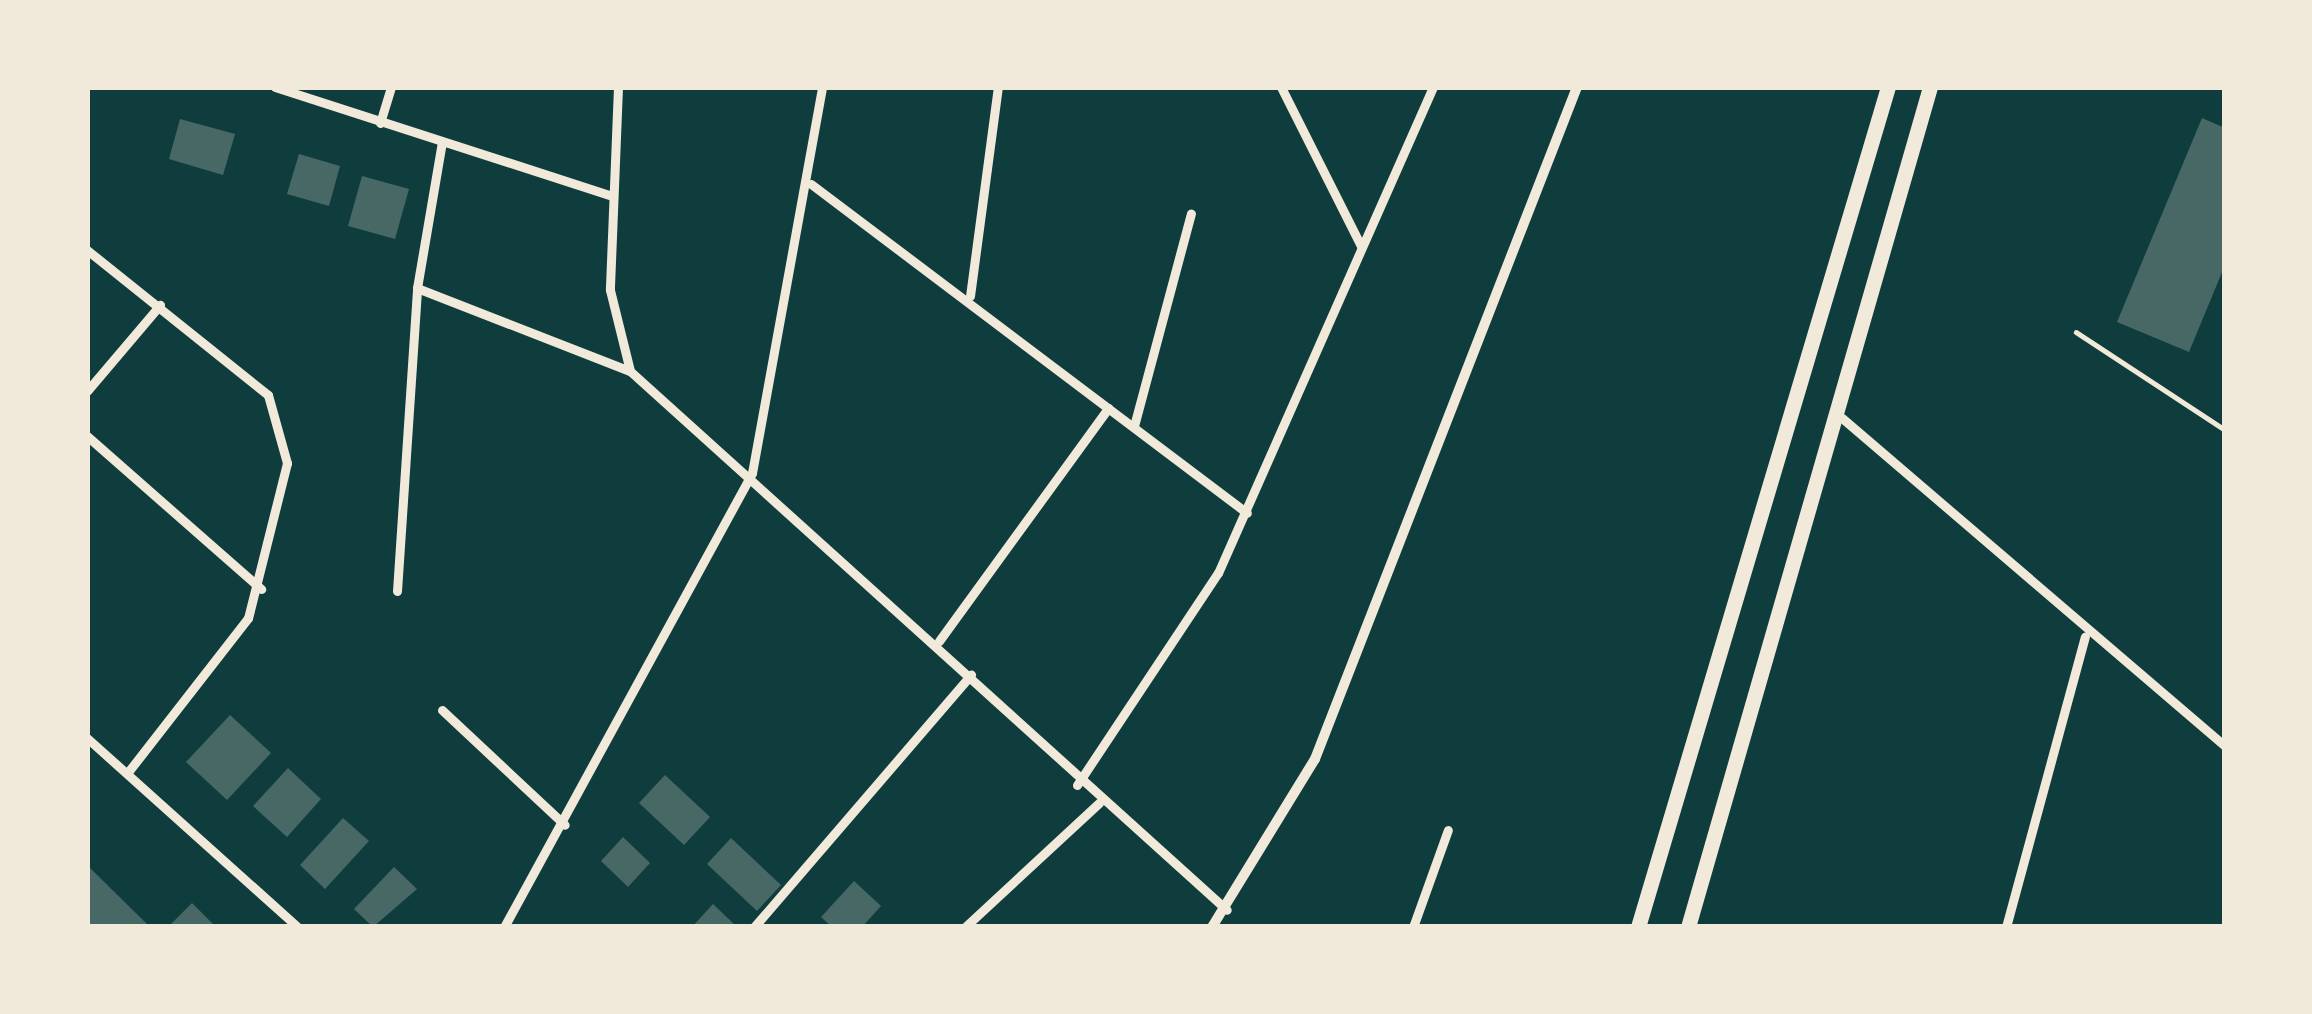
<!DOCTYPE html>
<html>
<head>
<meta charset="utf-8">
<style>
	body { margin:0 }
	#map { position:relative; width:2312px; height:1014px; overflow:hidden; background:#0f3d3e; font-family:"Exo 2",sans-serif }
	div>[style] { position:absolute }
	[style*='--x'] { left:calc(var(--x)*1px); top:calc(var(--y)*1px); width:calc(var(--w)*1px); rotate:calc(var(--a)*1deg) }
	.building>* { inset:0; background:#486865 }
	.service>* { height:4.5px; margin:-2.25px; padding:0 2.25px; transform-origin:2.25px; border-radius:2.25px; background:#f1e9da }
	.minor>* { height:9px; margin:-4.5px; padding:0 4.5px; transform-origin:4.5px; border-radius:4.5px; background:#f1e9da }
	.tertiary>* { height:10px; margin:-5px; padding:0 5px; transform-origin:5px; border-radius:5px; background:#f1e9da }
	.trunk>* { height:15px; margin:-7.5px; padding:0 7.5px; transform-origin:7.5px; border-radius:7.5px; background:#f1e9da }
	span { translate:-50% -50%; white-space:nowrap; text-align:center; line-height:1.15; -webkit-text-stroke:9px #f1e9da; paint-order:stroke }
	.frame { position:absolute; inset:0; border:90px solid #f1e9da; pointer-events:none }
</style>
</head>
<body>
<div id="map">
	<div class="building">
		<div style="clip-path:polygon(2202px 118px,2225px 128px,2225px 265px,2189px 352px,2117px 322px)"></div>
		<div style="clip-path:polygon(180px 119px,235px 134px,223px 175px,169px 159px)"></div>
		<div style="clip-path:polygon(299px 154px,340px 166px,329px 206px,287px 194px)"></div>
		<div style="clip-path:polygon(362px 176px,409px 189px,395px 239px,348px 226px)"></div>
		<div style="clip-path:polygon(230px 715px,271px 753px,227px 800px,186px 762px)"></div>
		<div style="clip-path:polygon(288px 768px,321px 799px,287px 837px,253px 806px)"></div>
		<div style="clip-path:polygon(665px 775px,710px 817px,684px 845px,639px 803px)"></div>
		<div style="clip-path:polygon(343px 818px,369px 841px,325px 889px,300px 865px)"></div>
		<div style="clip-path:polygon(623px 837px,650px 863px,628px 887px,601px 861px)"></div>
		<div style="clip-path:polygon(731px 838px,781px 885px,757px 911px,707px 864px)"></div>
		<div style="clip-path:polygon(87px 865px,150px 927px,87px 927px)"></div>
		<div style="clip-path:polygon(394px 867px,417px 889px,373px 927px,354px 909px)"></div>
		<div style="clip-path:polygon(854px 881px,881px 906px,862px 927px,832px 927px,821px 917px)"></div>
		<div style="clip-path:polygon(192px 903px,216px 927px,168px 927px)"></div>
		<div style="clip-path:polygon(713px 904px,737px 927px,692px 927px)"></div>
	</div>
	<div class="service">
		<div style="--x:2076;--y:332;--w:178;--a:33.3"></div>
	</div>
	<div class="minor">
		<div style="--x:275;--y:87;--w:352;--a:17.9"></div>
		<div style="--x:618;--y:87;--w:203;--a:92.3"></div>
		<div style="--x:610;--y:290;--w:83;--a:76.1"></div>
		<div style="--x:1281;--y:87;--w:178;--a:63.3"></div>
		<div style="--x:380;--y:123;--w:38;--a:-73"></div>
		<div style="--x:811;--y:184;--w:546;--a:37.04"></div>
		<div style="--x:87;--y:250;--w:232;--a:38.7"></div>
		<div style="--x:268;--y:395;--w:71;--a:74.4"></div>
		<div style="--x:287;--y:463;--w:160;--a:104.1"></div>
		<div style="--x:248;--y:618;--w:194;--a:127.9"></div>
		<div style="--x:417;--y:288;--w:229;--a:21.3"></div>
		<div style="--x:630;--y:371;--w:804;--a:42.08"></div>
		<div style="--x:970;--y:296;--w:211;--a:-82.4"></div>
		<div style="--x:87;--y:391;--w:113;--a:-49.7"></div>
		<div style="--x:1842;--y:418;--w:504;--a:40.58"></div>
		<div style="--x:1134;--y:426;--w:220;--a:-75"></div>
		<div style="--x:87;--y:436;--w:232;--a:41.3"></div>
		<div style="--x:397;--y:591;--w:304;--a:-86.2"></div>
		<div style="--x:417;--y:288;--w:148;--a:-80.3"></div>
		<div style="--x:939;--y:641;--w:288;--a:-54"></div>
		<div style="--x:442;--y:710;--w:168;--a:43.1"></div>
		<div style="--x:87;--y:738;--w:283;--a:41.9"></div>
		<div style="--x:1077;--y:785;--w:255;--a:-56.4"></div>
		<div style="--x:1218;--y:573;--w:531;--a:-66.14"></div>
		<div style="--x:504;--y:927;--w:517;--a:-61.35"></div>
		<div style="--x:752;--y:473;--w:392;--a:-79.7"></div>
		<div style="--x:754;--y:927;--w:333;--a:-49.3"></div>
		<div style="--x:965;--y:927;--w:183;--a:-42.8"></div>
		<div style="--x:1413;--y:927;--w:103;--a:-70.2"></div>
		<div style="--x:2006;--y:927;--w:301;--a:-74.8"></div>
	</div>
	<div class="tertiary">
		<div style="--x:1212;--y:927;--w:197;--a:-58.5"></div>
		<div style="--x:1315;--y:759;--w:721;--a:-68.7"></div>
	</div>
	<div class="trunk">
		<div style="--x:1638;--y:927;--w:876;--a:-73.43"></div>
		<div style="--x:1688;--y:927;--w:874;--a:-73.93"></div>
	</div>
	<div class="frame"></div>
</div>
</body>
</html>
